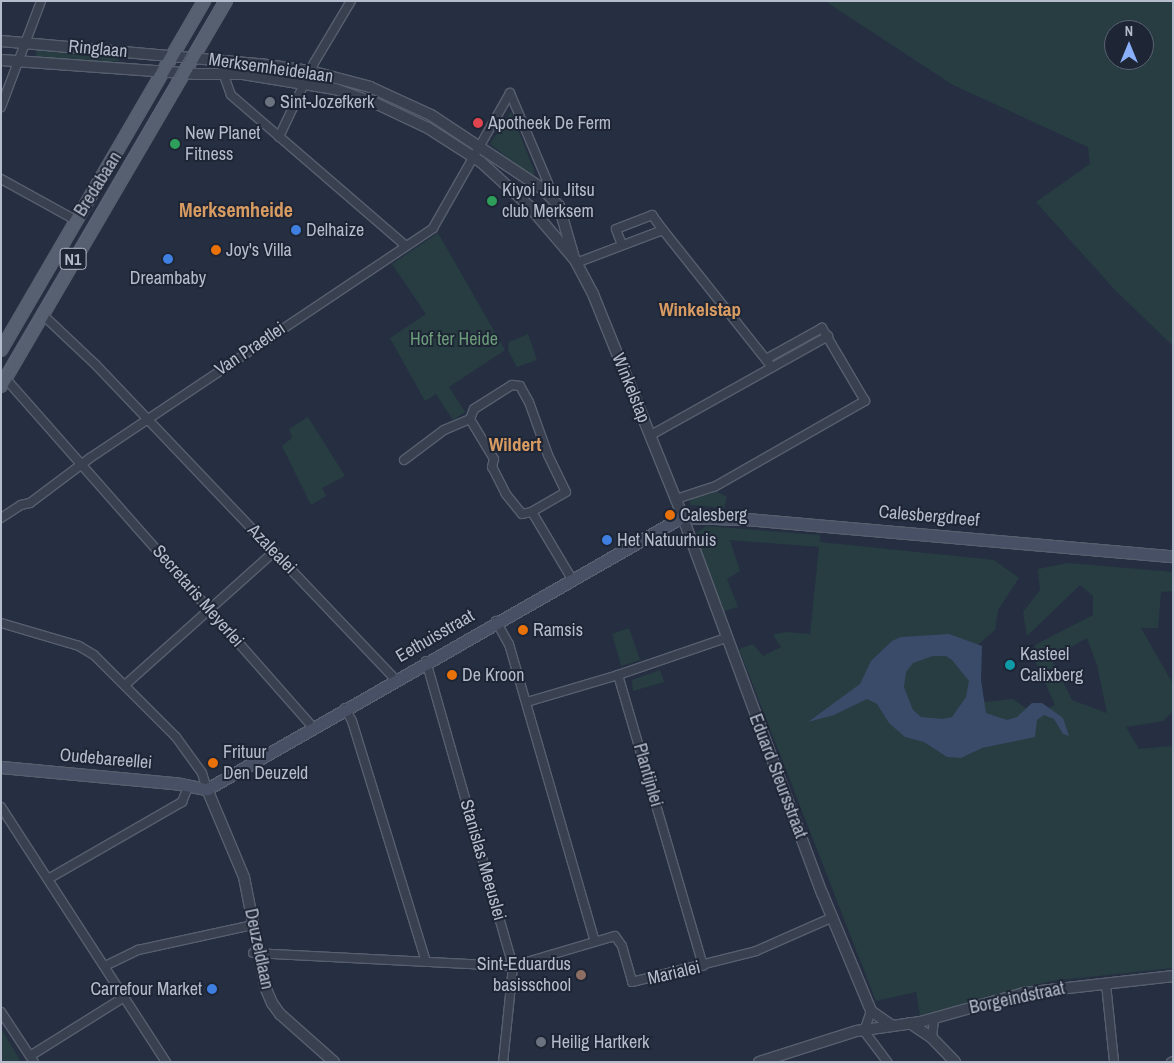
<!DOCTYPE html>
<html>
<head>
<meta charset="utf-8">
<style>
	body { margin:0 }
	#map { position:relative; width:1174px; height:1063px; overflow:hidden; background:#252f41; font-family:"Archivo Narrow",sans-serif }
	div>[style] { position:absolute }
	[style*='--x'] { left:calc(var(--x)*1px); top:calc(var(--y)*1px); width:calc(var(--w)*1px); rotate:calc(var(--a)*1deg) }
	.green>* { inset:0; background:#273d42 }
	.water>* { inset:0; background:#3a4b6a }
	.roads { filter:drop-shadow(1px 0 #575f6e) drop-shadow(-1px 0 #575f6e) drop-shadow(0 1px #575f6e) drop-shadow(0 -1px #575f6e) }
	.minor>* { height:8px; margin:-4px; padding:0 4px; transform-origin:4px; border-radius:4px; background:#394150 }
	.tertiary>* { height:10px; margin:-5px; padding:0 5px; transform-origin:5px; border-radius:5px; background:#394150 }
	.secondary>* { height:11px; margin:-5.5px; padding:0 5.5px; transform-origin:5.5px; border-radius:5.5px; background:#475064 }
	.primary>* { height:12px; margin:-6px; padding:0 6px; transform-origin:6px; border-radius:6px; background:#576070 }
	.tram>* { height:1px; margin:-0.5px; padding:0 0.5px; transform-origin:0.5px; border-radius:0.5px; background:#5b6577 }
	.dots>* { width:14px; height:14px; translate:-50% -50%; box-sizing:border-box; border:2px solid #1e2636; border-radius:50% }
	span { translate:-50% -50%; white-space:nowrap; text-align:center; line-height:1.15; -webkit-text-stroke:4px #1e2636; paint-order:stroke }
	.shield-label span { padding:1px 4px; background:#1e2636; border:1px solid; border-radius:4px; -webkit-text-stroke-width:0 }
	.shield-label { font-size:16px; color:#b5bccb; font-weight:700 }
	.street-label { font-size:18px; color:#b5bccb }
	.poi-label { font-size:18px; color:#b5bccb }
	.left { translate:0 -50%; text-align:left }
	.right { translate:-100% -50%; text-align:right }
	.park-label { font-size:18px; color:#6c9c7a }
	.neighbourhood-label { font-size:19px; color:#d89c63; font-weight:700 }
	.quarter-label { font-size:20px; color:#d89c63; font-weight:700 }
	.frame { position:absolute; inset:0; border:2px solid #b5bccb; pointer-events:none }
	.north { position:absolute; left:1104px; top:20px; width:50px; height:50px; box-sizing:border-box; background:#1e2636; border:1px solid #5a6272; border-radius:50%; rotate:0deg; font-size:14px; font-weight:700; line-height:20px; text-align:center; color:#b5bccb }
	.north::after { content:''; display:block; margin:auto; width:18px; height:22px; background:#8ab0fb; clip-path:polygon(50% 0,100% 100%,50% 72%,0 100%) }
</style>
</head>
<body>
<div id="map">
	<div class="green">
		<div style="clip-path:polygon(evenodd,825px 1px,1173px 1px,1173px 346px,1114px 289px,1036px 202px,1090px 164px,1088px 147px,953px 85px,825px 1px,1114px 30px,1144px 30px,1144px 60px,1114px 60px,1114px 30px)"></div>
		<div style="clip-path:polygon(37px 48px,119px 55px,119px 61px,93px 63px,36px 58px)"></div>
		<div style="clip-path:polygon(511px 112px,535px 173px,532px 176px,490px 144px)"></div>
		<div style="clip-path:polygon(438px 233px,505px 350px,449px 387px,465px 412px,453px 420px,436px 394px,425px 401px,390px 338px,426px 314px,392px 264px)"></div>
		<div style="clip-path:polygon(528px 334px,537px 360px,517px 367px,508px 350px,509px 342px)"></div>
		<div style="clip-path:polygon(308px 417px,345px 476px,322px 488px,326px 496px,311px 505px,282px 446px,292px 438px,289px 429px)"></div>
		<div style="clip-path:polygon(718px 492px,727px 497px,724px 508px,690px 505px,690px 499px)"></div>
		<div style="clip-path:polygon(evenodd,706px 526px,820px 535px,820px 542px,994px 560px,1019px 578px,998px 610px,995px 630px,974px 648px,975px 703px,1013px 699px,1035px 715px,1055px 705px,1036px 663px,1035px 645px,1093px 615px,1093px 596px,1080px 585px,1027px 636px,1023px 612px,1040px 590px,1038px 569px,1068px 563px,1173px 572px,1173px 591px,1161px 592px,1158px 628px,1141px 628px,1173px 684px,1173px 711px,1163px 721px,1126px 727px,1139px 749px,1170px 746px,1173px 749px,1173px 968px,1051px 981px,920px 1015px,916px 992px,876px 1001px,739px 649px,753px 644px,763px 656px,781px 647px,773px 635px,785px 632px,810px 634px,819px 547px,730px 540px,740px 571px,727px 579px,738px 607px,724px 611px,694px 535px,706px 526px,1087px 638px,1097px 665px,1107px 713px,1072px 700px,1051px 658px,1087px 638px)"></div>
		<div style="clip-path:polygon(629px 628px,640px 660px,621px 666px,612px 634px)"></div>
		<div style="clip-path:polygon(660px 670px,664px 682px,633px 691px,632px 680px)"></div>
		<div style="clip-path:polygon(1px 1028px,21px 1062px,1px 1062px)"></div>
	</div>
	<div class="water">
		<div style="clip-path:polygon(evenodd,949px 634px,982px 646px,981px 680px,986px 713px,1007px 720px,1017px 717px,1032px 703px,1042px 703px,1063px 718px,1069px 736px,1063px 734px,1054px 719px,1044px 715px,1037px 720px,1035px 737px,982px 748px,961px 758px,947px 757px,924px 742px,905px 737px,889px 723px,877px 704px,867px 699px,834px 715px,808px 722px,860px 684px,871px 661px,892px 641px,901px 637px,949px 634px,933px 656px,946px 656px,952px 660px,969px 681px,966px 697px,952px 717px,943px 719px,921px 717px,913px 710px,904px 687px,906px 672px,913px 663px,933px 656px)"></div>
	</div>
	<div class="roads">
		<div class="minor">
			<div style="--x:224;--y:61;--w:12;--a:95"></div>
			<div style="--x:223;--y:73;--w:23;--a:70"></div>
			<div style="--x:231;--y:95;--w:230;--a:40.8"></div>
			<div style="--x:510;--y:93;--w:98;--a:67.1"></div>
			<div style="--x:1;--y:107;--w:113;--a:-69.3"></div>
			<div style="--x:279;--y:137;--w:82;--a:-64.7"></div>
			<div style="--x:314;--y:63;--w:72;--a:-59.2"></div>
			<div style="--x:1;--y:179;--w:87;--a:28.9"></div>
			<div style="--x:622;--y:245;--w:17;--a:-111"></div>
			<div style="--x:616;--y:229;--w:39;--a:-21"></div>
			<div style="--x:652;--y:215;--w:19;--a:54"></div>
			<div style="--x:576;--y:263;--w:93;--a:-20.8"></div>
			<div style="--x:663;--y:230;--w:174;--a:51.5"></div>
			<div style="--x:43;--y:315;--w:73;--a:43.3"></div>
			<div style="--x:96;--y:365;--w:434;--a:46.4"></div>
			<div style="--x:6;--y:379;--w:464;--a:48.6"></div>
			<div style="--x:651;--y:435;--w:203;--a:-29.2"></div>
			<div style="--x:404;--y:460;--w:50;--a:-36.9"></div>
			<div style="--x:444;--y:430;--w:28;--a:-23"></div>
			<div style="--x:676;--y:499;--w:40;--a:-18"></div>
			<div style="--x:714;--y:487;--w:174;--a:-29.7"></div>
			<div style="--x:865;--y:401;--w:85;--a:-120.5"></div>
			<div style="--x:822;--y:328;--w:64;--a:151"></div>
			<div style="--x:532;--y:512;--w:10;--a:169"></div>
			<div style="--x:522;--y:514;--w:26;--a:-129"></div>
			<div style="--x:506;--y:494;--w:30;--a:-117"></div>
			<div style="--x:492;--y:467;--w:8;--a:-76"></div>
			<div style="--x:494;--y:459;--w:47;--a:-121"></div>
			<div style="--x:470;--y:419;--w:11;--a:-68"></div>
			<div style="--x:474;--y:409;--w:45;--a:-32.3"></div>
			<div style="--x:512;--y:385;--w:8;--a:7"></div>
			<div style="--x:520;--y:386;--w:18;--a:61"></div>
			<div style="--x:529;--y:402;--w:56;--a:70.3"></div>
			<div style="--x:548;--y:455;--w:41;--a:64.1"></div>
			<div style="--x:566;--y:492;--w:39;--a:150"></div>
			<div style="--x:532;--y:512;--w:78;--a:59.2"></div>
			<div style="--x:1;--y:518;--w:24;--a:-33"></div>
			<div style="--x:21;--y:505;--w:9;--a:-13"></div>
			<div style="--x:30;--y:503;--w:75;--a:-36.9"></div>
			<div style="--x:90;--y:458;--w:413;--a:-33.8"></div>
			<div style="--x:433;--y:228;--w:155;--a:-60.3"></div>
			<div style="--x:496;--y:621;--w:26;--a:61"></div>
			<div style="--x:509;--y:644;--w:309;--a:73.9"></div>
			<div style="--x:1;--y:623;--w:81;--a:16.4"></div>
			<div style="--x:79;--y:646;--w:17;--a:31"></div>
			<div style="--x:94;--y:655;--w:116;--a:45"></div>
			<div style="--x:176;--y:737;--w:44;--a:54.2"></div>
			<div style="--x:202;--y:773;--w:17;--a:73"></div>
			<div style="--x:426;--y:661;--w:317;--a:74.1"></div>
			<div style="--x:513;--y:966;--w:97;--a:95.9"></div>
			<div style="--x:618;--y:675;--w:114;--a:-18.9"></div>
			<div style="--x:125;--y:685;--w:201;--a:-41.8"></div>
			<div style="--x:527;--y:702;--w:95;--a:-16.5"></div>
			<div style="--x:618;--y:675;--w:303;--a:73.7"></div>
			<div style="--x:345;--y:708;--w:15;--a:62"></div>
			<div style="--x:352;--y:721;--w:252;--a:72.9"></div>
			<div style="--x:1;--y:807;--w:304;--a:57.1"></div>
			<div style="--x:48;--y:879;--w:155;--a:-29.9"></div>
			<div style="--x:182;--y:802;--w:18;--a:-68"></div>
			<div style="--x:253;--y:953;--w:260;--a:2.9"></div>
			<div style="--x:513;--y:966;--w:106;--a:-16.4"></div>
			<div style="--x:615;--y:936;--w:12;--a:55"></div>
			<div style="--x:622;--y:946;--w:37;--a:74"></div>
			<div style="--x:632;--y:982;--w:128;--a:-14"></div>
			<div style="--x:756;--y:951;--w:84;--a:-23.8"></div>
			<div style="--x:105;--y:966;--w:37;--a:-26"></div>
			<div style="--x:138;--y:950;--w:118;--a:-12.3"></div>
			<div style="--x:1106;--y:984;--w:78;--a:84.1"></div>
			<div style="--x:871;--y:1011;--w:21;--a:109"></div>
			<div style="--x:864;--y:1031;--w:39;--a:53"></div>
			<div style="--x:1;--y:1012;--w:60;--a:56.6"></div>
			<div style="--x:932;--y:1038;--w:20;--a:-84"></div>
			<div style="--x:30;--y:1056;--w:111;--a:-32.1"></div>
			<div style="--x:1171;--y:1062;--w:2;--a:-27"></div>
		</div>
		<div class="tertiary">
			<div style="--x:1;--y:41;--w:260;--a:5.1"></div>
			<div style="--x:260;--y:64;--w:50;--a:8"></div>
			<div style="--x:310;--y:71;--w:62;--a:14.9"></div>
			<div style="--x:370;--y:87;--w:67;--a:24.7"></div>
			<div style="--x:431;--y:115;--w:134;--a:33.5"></div>
			<div style="--x:543;--y:189;--w:23;--a:47"></div>
			<div style="--x:559;--y:206;--w:54;--a:73.9"></div>
			<div style="--x:1;--y:60;--w:196;--a:4.1"></div>
			<div style="--x:196;--y:74;--w:47;--a:0"></div>
			<div style="--x:243;--y:74;--w:93;--a:9.3"></div>
			<div style="--x:335;--y:89;--w:42;--a:19.3"></div>
			<div style="--x:375;--y:103;--w:59;--a:25.3"></div>
			<div style="--x:428;--y:128;--w:63;--a:32.7"></div>
			<div style="--x:481;--y:162;--w:65;--a:42.5"></div>
			<div style="--x:529;--y:206;--w:71;--a:49.6"></div>
			<div style="--x:575;--y:260;--w:38;--a:62"></div>
			<div style="--x:593;--y:294;--w:221;--a:68"></div>
			<div style="--x:676;--y:499;--w:420;--a:69.7"></div>
			<div style="--x:822;--y:893;--w:128;--a:67.4"></div>
			<div style="--x:871;--y:1011;--w:24;--a:35"></div>
			<div style="--x:207;--y:789;--w:95;--a:67.2"></div>
			<div style="--x:244;--y:877;--w:114;--a:78.9"></div>
			<div style="--x:266;--y:989;--w:15;--a:67"></div>
			<div style="--x:272;--y:1003;--w:14;--a:54"></div>
			<div style="--x:280;--y:1014;--w:72;--a:41.6"></div>
			<div style="--x:910;--y:1023;--w:27;--a:34"></div>
			<div style="--x:932;--y:1038;--w:33;--a:46"></div>
			<div style="--x:759;--y:1062;--w:103;--a:-17.6"></div>
			<div style="--x:857;--y:1031;--w:64;--a:-8.1"></div>
			<div style="--x:920;--y:1022;--w:108;--a:-15.6"></div>
			<div style="--x:1024;--y:993;--w:150;--a:-6.5"></div>
		</div>
		<div class="secondary">
			<div style="--x:1;--y:767;--w:175;--a:5.3"></div>
			<div style="--x:175;--y:783;--w:33;--a:11"></div>
			<div style="--x:207;--y:789;--w:547;--a:-29.8"></div>
			<div style="--x:682;--y:517;--w:64;--a:1.8"></div>
			<div style="--x:746;--y:519;--w:429;--a:5"></div>
		</div>
		<div class="primary">
			<div style="--x:1;--y:350;--w:404;--a:-59.8"></div>
			<div style="--x:1;--y:386;--w:446;--a:-59.7"></div>
		</div>
	</div>
	<div class="tram">
		<div style="--x:1;--y:374;--w:431;--a:-59.9"></div>
	</div>
	<div class="dots">
		<div style="left:270px;top:102px;background:#6b7280"></div>
		<div style="left:478px;top:123px;background:#e0444e"></div>
		<div style="left:175px;top:144px;background:#2e9e5b"></div>
		<div style="left:492px;top:201px;background:#2e9e5b"></div>
		<div style="left:296px;top:230px;background:#3f7fe0"></div>
		<div style="left:216px;top:250px;background:#e8710a"></div>
		<div style="left:168px;top:259px;background:#3f7fe0"></div>
		<div style="left:670px;top:515px;background:#e8710a"></div>
		<div style="left:607px;top:540px;background:#3f7fe0"></div>
		<div style="left:523px;top:630px;background:#e8710a"></div>
		<div style="left:1010px;top:665px;background:#0f9aa8"></div>
		<div style="left:452px;top:675px;background:#e8710a"></div>
		<div style="left:213px;top:763px;background:#e8710a"></div>
		<div style="left:581px;top:975px;background:#8d6e63"></div>
		<div style="left:212px;top:989px;background:#3f7fe0"></div>
		<div style="left:541px;top:1042px;background:#6b7280"></div>
	</div>
	<div class="shield-label">
		<span style="left:73px;top:259px">N1</span>
	</div>
	<div class="street-label">
		<span style="left:98px;top:49px;rotate:5deg">Ringlaan</span>
		<span style="left:271px;top:68px;rotate:8deg">Merksemheidelaan</span>
		<span style="left:98px;top:184px;rotate:-58deg">Bredabaan</span>
		<span style="left:250px;top:349px;rotate:-34deg">Van Praetlei</span>
		<span style="left:631px;top:388px;rotate:68deg">Winkelstap</span>
		<span style="left:929px;top:516px;rotate:5deg">Calesbergdreef</span>
		<span style="left:272px;top:549px;rotate:46deg">Azalealei</span>
		<span style="left:198px;top:596px;rotate:49deg">Secretaris Meyerlei</span>
		<span style="left:435px;top:636px;rotate:-30deg">Eethuisstraat</span>
		<span style="left:106px;top:759px;rotate:5deg">Oudebareellei</span>
		<span style="left:648px;top:775px;rotate:74deg">Plantijnlei</span>
		<span style="left:778px;top:776px;rotate:69deg">Eduard Steursstraat</span>
		<span style="left:483px;top:860px;rotate:74deg">Stanislas Meeuslei</span>
		<span style="left:259px;top:949px;rotate:78deg">Deuzeldlaan</span>
		<span style="left:674px;top:973px;rotate:-13deg">Marialei</span>
		<span style="left:1017px;top:998px;rotate:-12deg">Borgeindstraat</span>
	</div>
	<div class="poi-label">
		<span class="left" style="left:280px;top:102px">Sint-Jozefkerk</span>
		<span class="left" style="left:488px;top:123px">Apotheek De Ferm</span>
		<span class="left" style="left:185px;top:144px">New Planet<br>Fitness</span>
		<span class="left" style="left:502px;top:201px">Kiyoi Jiu Jitsu<br>club Merksem</span>
		<span class="left" style="left:306px;top:230px">Delhaize</span>
		<span class="left" style="left:226px;top:250px">Joy's Villa</span>
		<span style="left:168px;top:278px">Dreambaby</span>
		<span class="left" style="left:680px;top:515px">Calesberg</span>
		<span class="left" style="left:617px;top:540px">Het Natuurhuis</span>
		<span class="left" style="left:533px;top:630px">Ramsis</span>
		<span class="left" style="left:1020px;top:665px">Kasteel<br>Calixberg</span>
		<span class="left" style="left:462px;top:675px">De Kroon</span>
		<span class="left" style="left:223px;top:763px">Frituur<br>Den Deuzeld</span>
		<span class="right" style="left:571px;top:975px">Sint-Eduardus<br>basisschool</span>
		<span class="right" style="left:202px;top:989px">Carrefour Market</span>
		<span class="left" style="left:551px;top:1042px">Heilig Hartkerk</span>
	</div>
	<div class="park-label">
		<span style="left:454px;top:339px">Hof ter Heide</span>
	</div>
	<div class="neighbourhood-label">
		<span style="left:700px;top:310px">Winkelstap</span>
		<span style="left:515px;top:445px">Wildert</span>
	</div>
	<div class="quarter-label">
		<span style="left:236px;top:209px">Merksemheide</span>
	</div>
	<div class="frame"></div>
	<div class="north">N</div>
</div>
</body>
</html>
